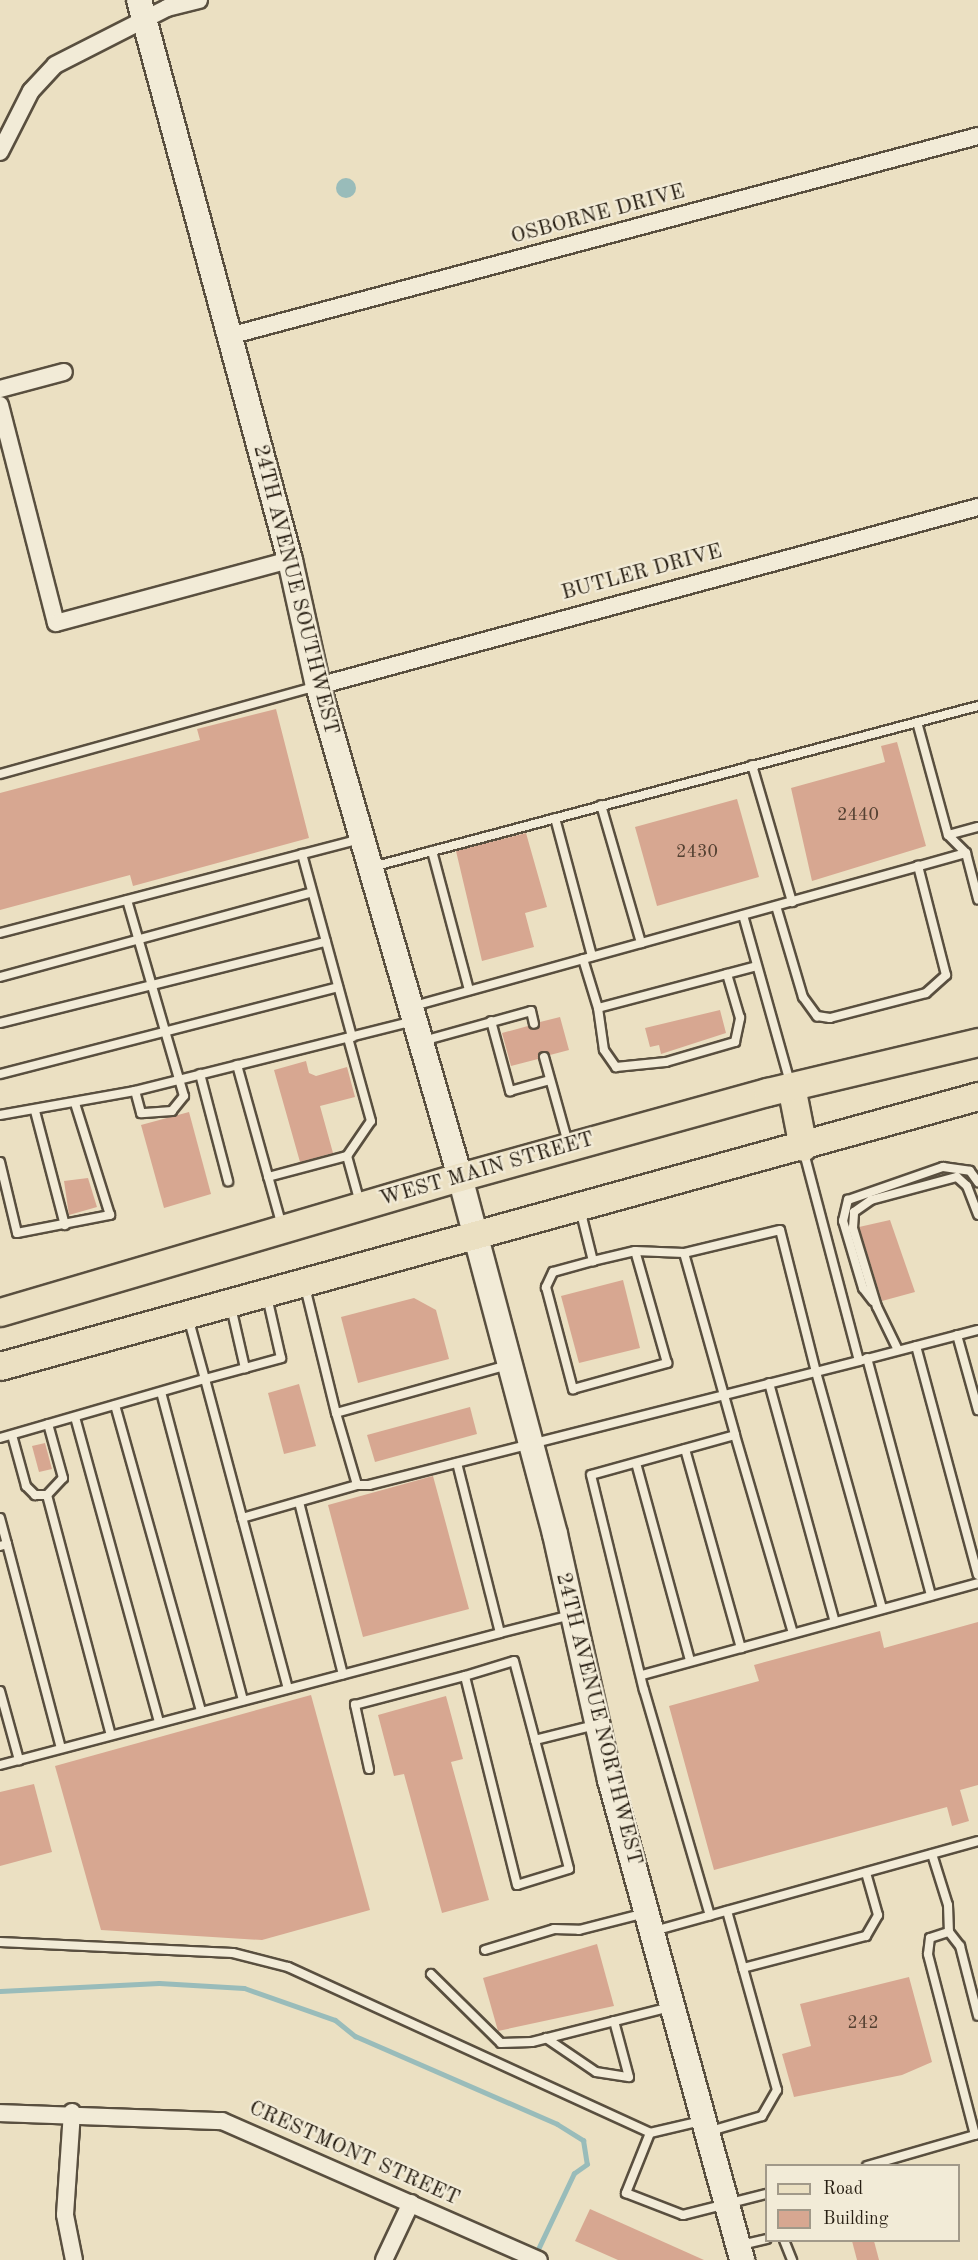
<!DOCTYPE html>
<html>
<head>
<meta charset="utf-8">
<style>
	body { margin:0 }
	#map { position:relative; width:978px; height:2260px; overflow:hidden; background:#ebe0c2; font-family:"Old Standard TT",serif }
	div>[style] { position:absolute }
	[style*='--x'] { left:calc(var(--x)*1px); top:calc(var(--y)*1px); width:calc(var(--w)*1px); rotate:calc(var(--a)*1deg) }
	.water>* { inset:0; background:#99bcba }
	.round { border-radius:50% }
	.stream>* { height:5px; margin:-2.5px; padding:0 2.5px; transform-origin:2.5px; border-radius:2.5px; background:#99bcba }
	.building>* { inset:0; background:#d7a791 }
	.roads { filter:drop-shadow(2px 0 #594f3f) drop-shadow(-2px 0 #594f3f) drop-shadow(0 2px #594f3f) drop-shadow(0 -2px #594f3f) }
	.service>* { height:8px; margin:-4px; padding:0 4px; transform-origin:4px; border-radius:4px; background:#f2ebd7 }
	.minor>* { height:16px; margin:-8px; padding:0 8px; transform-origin:8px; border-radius:8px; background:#f2ebd7 }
	.secondary>* { height:24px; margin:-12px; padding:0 12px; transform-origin:12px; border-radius:12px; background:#f2ebd7 }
	.primary>* { height:27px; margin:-13.5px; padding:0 13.5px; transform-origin:13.5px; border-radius:13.5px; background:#ebe0c2 }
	span { translate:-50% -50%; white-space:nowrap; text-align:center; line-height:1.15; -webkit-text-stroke:4.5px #f2ebd7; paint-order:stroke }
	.number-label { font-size:18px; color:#544132 }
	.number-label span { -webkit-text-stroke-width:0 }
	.street-label { font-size:21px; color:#281f13 }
	.legend { position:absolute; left:765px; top:2164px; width:195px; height:78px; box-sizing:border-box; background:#f2ebd7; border:2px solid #a19989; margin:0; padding:8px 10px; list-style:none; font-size:18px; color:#281f13 }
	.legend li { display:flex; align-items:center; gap:12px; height:30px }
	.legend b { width:30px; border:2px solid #a19989 }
</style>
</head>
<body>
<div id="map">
	<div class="water">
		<div class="round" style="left:336px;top:178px;width:20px;height:20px"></div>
	</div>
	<div class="stream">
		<div style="--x:0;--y:1991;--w:159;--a:-2.9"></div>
		<div style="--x:159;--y:1983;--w:85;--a:3.4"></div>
		<div style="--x:244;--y:1988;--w:96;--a:19.4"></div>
		<div style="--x:335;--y:2020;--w:26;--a:39"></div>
		<div style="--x:355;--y:2036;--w:220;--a:23.5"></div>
		<div style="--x:557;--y:2124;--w:31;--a:32"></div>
		<div style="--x:583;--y:2140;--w:24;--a:81"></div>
		<div style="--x:587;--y:2164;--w:16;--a:145"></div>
		<div style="--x:574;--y:2173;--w:82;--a:115.3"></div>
	</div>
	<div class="building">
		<div style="clip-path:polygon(276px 709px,309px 838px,133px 886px,130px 875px,0 910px,0 793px,200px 740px,197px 729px)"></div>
		<div style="clip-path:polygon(897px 742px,926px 846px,812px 881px,791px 788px,885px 762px,881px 746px)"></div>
		<div style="clip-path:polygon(737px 799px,759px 877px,657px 906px,635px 827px)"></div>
		<div style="clip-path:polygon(526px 833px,547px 907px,525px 913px,534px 947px,482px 961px,456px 851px)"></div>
		<div style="clip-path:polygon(720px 1010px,726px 1033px,661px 1054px,659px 1045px,650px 1047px,645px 1028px)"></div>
		<div style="clip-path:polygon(560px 1017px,569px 1050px,550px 1055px,543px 1051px,538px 1059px,511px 1066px,502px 1033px,528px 1026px,536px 1030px,540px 1022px)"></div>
		<div style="clip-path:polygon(306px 1061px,309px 1073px,316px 1076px,347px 1067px,355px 1097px,320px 1106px,333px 1153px,300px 1162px,274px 1070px)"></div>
		<div style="clip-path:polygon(189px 1112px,211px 1194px,164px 1208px,141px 1125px)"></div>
		<div style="clip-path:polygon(88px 1178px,97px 1207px,69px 1215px,64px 1181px)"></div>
		<div style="clip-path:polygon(890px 1220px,915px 1292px,882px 1301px,859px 1227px)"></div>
		<div style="clip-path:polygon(623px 1280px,640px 1348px,579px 1363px,561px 1296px)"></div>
		<div style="clip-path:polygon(414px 1298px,436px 1310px,449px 1359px,358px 1383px,341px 1317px)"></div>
		<div style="clip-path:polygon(299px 1384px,316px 1446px,284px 1454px,268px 1393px)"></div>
		<div style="clip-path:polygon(470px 1407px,477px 1434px,375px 1462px,367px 1435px)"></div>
		<div style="clip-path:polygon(45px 1443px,52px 1469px,39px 1472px,32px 1446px)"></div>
		<div style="clip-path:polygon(433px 1476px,469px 1609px,363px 1637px,328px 1505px)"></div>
		<div style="clip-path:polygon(978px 1622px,978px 1785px,960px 1790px,969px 1821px,952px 1826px,947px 1807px,714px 1870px,669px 1706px,759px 1681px,754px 1665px,880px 1631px,884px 1648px)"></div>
		<div style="clip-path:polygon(311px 1695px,370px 1910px,262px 1940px,101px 1930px,55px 1766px)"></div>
		<div style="clip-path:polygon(446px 1696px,463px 1759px,451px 1762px,489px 1900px,442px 1913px,404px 1774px,394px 1776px,378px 1715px)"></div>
		<div style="clip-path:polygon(34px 1784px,52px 1852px,0 1866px,0 1792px)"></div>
		<div style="clip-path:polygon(597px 1944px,614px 2006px,498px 2031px,483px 1978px)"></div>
		<div style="clip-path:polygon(909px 1977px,932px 2062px,902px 2075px,794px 2097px,782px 2054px,811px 2046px,800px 2004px)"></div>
		<div style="clip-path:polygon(590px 2209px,704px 2260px,618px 2260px,575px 2241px)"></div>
		<div style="clip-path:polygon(852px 2241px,874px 2241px,879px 2260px,857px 2260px)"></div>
	</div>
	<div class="roads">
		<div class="service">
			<div style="--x:917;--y:722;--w:117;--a:74.7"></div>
			<div style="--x:948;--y:835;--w:25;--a:45"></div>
			<div style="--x:752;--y:765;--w:143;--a:73.7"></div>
			<div style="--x:0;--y:774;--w:329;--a:-15.5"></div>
			<div style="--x:601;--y:805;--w:144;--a:73.8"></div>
			<div style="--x:555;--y:818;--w:143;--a:75"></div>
			<div style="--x:948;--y:835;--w:31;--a:-15"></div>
			<div style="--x:432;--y:851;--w:144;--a:75.1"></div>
			<div style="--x:302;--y:854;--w:190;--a:74.7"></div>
			<div style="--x:372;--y:867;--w:627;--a:-14.88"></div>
			<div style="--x:127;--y:900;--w:204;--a:73.8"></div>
			<div style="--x:184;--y:1096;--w:19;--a:129"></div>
			<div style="--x:172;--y:1111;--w:31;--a:176"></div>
			<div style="--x:141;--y:1113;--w:23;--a:-105"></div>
			<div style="--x:776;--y:906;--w:95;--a:73.5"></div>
			<div style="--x:803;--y:997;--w:24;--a:54"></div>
			<div style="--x:817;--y:1016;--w:13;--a:9"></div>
			<div style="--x:830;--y:1018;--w:99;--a:-14.6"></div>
			<div style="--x:926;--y:993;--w:27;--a:-42"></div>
			<div style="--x:946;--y:975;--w:113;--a:-104.4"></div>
			<div style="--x:743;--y:915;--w:173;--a:74.3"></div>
			<div style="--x:0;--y:933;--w:372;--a:-14.6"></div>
			<div style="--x:583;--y:959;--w:51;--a:73"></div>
			<div style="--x:598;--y:1008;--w:164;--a:-14.8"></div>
			<div style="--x:0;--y:977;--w:323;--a:-15.2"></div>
			<div style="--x:414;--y:1006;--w:573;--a:-15.49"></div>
			<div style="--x:966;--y:853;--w:48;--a:75.4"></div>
			<div style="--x:598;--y:1008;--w:42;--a:81.9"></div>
			<div style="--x:604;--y:1050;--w:21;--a:55"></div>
			<div style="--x:616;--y:1067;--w:50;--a:-5.7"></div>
			<div style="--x:666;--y:1062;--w:72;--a:-16.2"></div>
			<div style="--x:735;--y:1042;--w:25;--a:-78"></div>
			<div style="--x:740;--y:1018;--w:46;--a:-106.5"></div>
			<div style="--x:491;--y:1021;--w:73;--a:74.8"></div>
			<div style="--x:510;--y:1091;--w:41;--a:-15.4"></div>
			<div style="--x:0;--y:1023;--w:336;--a:-14"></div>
			<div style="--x:423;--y:1041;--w:112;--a:-15.5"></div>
			<div style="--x:531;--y:1011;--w:13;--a:77"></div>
			<div style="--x:544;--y:1057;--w:89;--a:74.4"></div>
			<div style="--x:237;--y:1065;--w:167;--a:74.4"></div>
			<div style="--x:0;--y:1074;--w:349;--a:-14.4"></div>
			<div style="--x:200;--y:1074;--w:111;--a:75.3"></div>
			<div style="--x:35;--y:1111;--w:118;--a:75.3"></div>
			<div style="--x:0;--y:1115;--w:137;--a:-10.1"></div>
			<div style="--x:135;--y:1091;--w:288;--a:-14.1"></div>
			<div style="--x:803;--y:1149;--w:219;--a:75.2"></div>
			<div style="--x:859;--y:1361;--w:123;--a:-14.6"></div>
			<div style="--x:347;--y:1156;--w:42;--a:-55.6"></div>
			<div style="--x:371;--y:1121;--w:86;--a:-105.5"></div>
			<div style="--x:0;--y:1162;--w:73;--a:76.5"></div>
			<div style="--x:17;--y:1233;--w:95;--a:-11"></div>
			<div style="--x:110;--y:1215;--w:117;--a:-107.4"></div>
			<div style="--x:268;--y:1177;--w:82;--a:-14.9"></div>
			<div style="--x:347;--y:1156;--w:49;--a:74.5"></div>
			<div style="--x:580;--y:1209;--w:54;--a:76"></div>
			<div style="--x:593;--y:1261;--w:41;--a:164.6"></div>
			<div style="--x:553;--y:1272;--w:17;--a:115"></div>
			<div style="--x:546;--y:1287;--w:106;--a:75.2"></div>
			<div style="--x:573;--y:1389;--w:98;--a:-15.5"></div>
			<div style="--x:667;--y:1363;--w:116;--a:-105.9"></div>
			<div style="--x:635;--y:1251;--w:43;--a:166.6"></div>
			<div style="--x:684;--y:1253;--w:189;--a:74.3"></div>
			<div style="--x:735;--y:1435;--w:149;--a:164.5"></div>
			<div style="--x:591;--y:1475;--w:221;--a:76.2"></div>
			<div style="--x:644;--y:1690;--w:235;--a:73.7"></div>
			<div style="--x:305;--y:1287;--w:130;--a:76.2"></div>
			<div style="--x:336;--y:1413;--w:179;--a:-15.6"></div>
			<div style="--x:873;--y:1301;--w:16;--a:-128"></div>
			<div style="--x:863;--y:1288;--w:70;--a:-106.6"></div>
			<div style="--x:843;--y:1221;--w:22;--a:-77"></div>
			<div style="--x:848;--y:1200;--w:101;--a:-19.2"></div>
			<div style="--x:943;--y:1167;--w:27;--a:8"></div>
			<div style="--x:970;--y:1171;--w:14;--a:54"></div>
			<div style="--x:231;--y:1307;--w:63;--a:77.1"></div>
			<div style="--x:188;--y:1317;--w:64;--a:74.7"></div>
			<div style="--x:205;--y:1379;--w:79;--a:-15.4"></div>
			<div style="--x:281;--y:1358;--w:63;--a:-102.9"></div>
			<div style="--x:957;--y:1335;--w:78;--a:74.4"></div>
			<div style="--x:916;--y:1346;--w:237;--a:74.9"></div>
			<div style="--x:898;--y:1350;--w:48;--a:-116"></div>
			<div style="--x:877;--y:1307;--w:83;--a:-106.9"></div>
			<div style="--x:853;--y:1228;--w:16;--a:-86"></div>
			<div style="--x:854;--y:1212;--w:21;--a:-35"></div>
			<div style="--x:871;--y:1200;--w:89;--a:-15"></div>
			<div style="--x:957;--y:1177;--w:13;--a:42"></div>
			<div style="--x:967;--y:1186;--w:31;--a:69"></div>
			<div style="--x:867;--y:1358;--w:246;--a:74.9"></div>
			<div style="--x:859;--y:1361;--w:44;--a:165.7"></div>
			<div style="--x:816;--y:1372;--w:246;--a:74.4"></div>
			<div style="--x:769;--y:1383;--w:248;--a:74.6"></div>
			<div style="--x:161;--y:1392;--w:319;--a:75.1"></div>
			<div style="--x:115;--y:1405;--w:318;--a:74.3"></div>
			<div style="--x:336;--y:1413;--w:75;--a:73.7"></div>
			<div style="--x:357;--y:1485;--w:12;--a:0"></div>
			<div style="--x:369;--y:1485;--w:461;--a:-14.2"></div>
			<div style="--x:816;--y:1372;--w:146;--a:-104.2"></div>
			<div style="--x:780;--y:1230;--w:99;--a:166.5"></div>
			<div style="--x:684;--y:1253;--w:49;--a:-177.7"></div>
			<div style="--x:75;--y:1417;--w:316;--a:74.6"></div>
			<div style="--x:12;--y:1435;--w:53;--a:74.6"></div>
			<div style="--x:26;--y:1486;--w:13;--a:45"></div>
			<div style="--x:35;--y:1495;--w:12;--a:0"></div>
			<div style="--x:47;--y:1495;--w:23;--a:-47"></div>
			<div style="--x:63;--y:1478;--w:56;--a:-105.5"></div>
			<div style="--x:735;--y:1435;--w:206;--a:73.7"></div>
			<div style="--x:0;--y:1438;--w:213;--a:-16.1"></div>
			<div style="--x:205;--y:1379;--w:320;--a:75"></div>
			<div style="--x:685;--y:1449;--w:207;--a:74.3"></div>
			<div style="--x:457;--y:1463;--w:175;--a:75.8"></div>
			<div style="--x:500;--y:1633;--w:73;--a:-14.2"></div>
			<div style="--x:636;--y:1463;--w:205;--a:74.7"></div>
			<div style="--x:47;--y:1495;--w:248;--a:75.1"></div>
			<div style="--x:299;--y:1502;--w:178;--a:75.7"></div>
			<div style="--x:0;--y:1518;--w:27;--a:75"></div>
			<div style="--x:7;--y:1544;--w:7;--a:164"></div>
			<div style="--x:242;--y:1518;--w:120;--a:-16"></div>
			<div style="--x:7;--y:1544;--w:211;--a:75.2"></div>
			<div style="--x:642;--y:1675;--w:348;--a:-15.3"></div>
			<div style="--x:0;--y:1691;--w:72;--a:74.6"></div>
			<div style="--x:535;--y:1740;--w:133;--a:75.2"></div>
			<div style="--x:569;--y:1869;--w:54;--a:162.9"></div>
			<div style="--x:517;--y:1885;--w:215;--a:-104"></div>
			<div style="--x:465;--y:1676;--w:51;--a:-17"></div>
			<div style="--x:514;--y:1661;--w:82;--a:75.1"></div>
			<div style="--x:535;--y:1740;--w:62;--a:-14"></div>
			<div style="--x:0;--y:1765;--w:517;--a:-14.79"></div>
			<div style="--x:369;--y:1769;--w:66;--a:-102.3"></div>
			<div style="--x:355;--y:1705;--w:114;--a:-14.8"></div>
			<div style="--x:932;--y:1854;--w:53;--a:72.6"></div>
			<div style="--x:948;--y:1905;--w:27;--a:88"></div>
			<div style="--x:727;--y:1911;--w:59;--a:74.3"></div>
			<div style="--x:654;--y:1931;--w:336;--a:-15.5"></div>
			<div style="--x:0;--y:1942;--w:233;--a:2.7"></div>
			<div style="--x:233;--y:1953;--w:57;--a:14.3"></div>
			<div style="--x:288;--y:1967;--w:398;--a:24.6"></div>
			<div style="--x:650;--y:2133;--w:52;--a:-13.2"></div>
			<div style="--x:485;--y:1950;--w:72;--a:-16.9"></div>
			<div style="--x:554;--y:1929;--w:25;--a:2"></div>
			<div style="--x:579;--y:1930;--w:68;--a:-14.4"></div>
			<div style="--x:431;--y:1974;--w:98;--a:44.6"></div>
			<div style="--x:501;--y:2043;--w:31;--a:-2"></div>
			<div style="--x:532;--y:2042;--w:142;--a:-14.2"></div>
			<div style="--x:546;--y:2038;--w:60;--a:34.2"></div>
			<div style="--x:596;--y:2072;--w:33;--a:9"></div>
			<div style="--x:629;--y:2077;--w:58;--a:-105"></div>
			<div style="--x:707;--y:2132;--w:57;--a:-16.2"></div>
			<div style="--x:762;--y:2116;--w:30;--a:-60"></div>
			<div style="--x:777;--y:2090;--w:127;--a:-105.6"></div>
			<div style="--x:743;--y:1968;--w:127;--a:-14.6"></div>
			<div style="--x:866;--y:1936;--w:24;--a:-60"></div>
			<div style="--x:878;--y:1915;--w:44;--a:-105.9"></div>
			<div style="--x:650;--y:2133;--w:65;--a:111.8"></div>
			<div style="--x:626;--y:2193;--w:61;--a:21.1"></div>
			<div style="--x:683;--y:2215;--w:86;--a:-14.2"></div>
			<div style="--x:975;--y:2135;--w:187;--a:-104.6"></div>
			<div style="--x:928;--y:1954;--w:16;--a:-83"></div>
			<div style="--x:930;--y:1938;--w:20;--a:-18"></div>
			<div style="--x:949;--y:1932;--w:18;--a:52"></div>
			<div style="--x:960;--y:1946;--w:72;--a:75.6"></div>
			<div style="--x:867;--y:2166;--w:116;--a:-16.1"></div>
			<div style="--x:784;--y:2240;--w:22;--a:68"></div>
			<div style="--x:741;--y:2245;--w:26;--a:-13"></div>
		</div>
		<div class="minor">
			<div style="--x:0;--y:152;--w:68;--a:-63.1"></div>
			<div style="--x:31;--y:91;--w:35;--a:-47"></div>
			<div style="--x:55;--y:65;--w:126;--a:-27"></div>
			<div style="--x:167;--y:8;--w:33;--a:-14"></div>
			<div style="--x:229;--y:336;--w:775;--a:-14.95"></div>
			<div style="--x:0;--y:389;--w:66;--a:-14.9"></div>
			<div style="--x:0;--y:405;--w:225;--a:75.6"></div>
			<div style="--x:56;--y:623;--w:242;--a:-15.1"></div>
			<div style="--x:318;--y:686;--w:684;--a:-15.17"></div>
			<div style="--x:72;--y:2112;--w:103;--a:93.9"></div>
			<div style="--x:65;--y:2215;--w:46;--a:78.7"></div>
			<div style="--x:0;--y:2113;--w:222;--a:2.1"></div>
			<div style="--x:222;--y:2121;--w:346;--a:23.7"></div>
			<div style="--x:384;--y:2260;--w:63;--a:-64.7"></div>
		</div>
		<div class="secondary">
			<div style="--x:139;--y:0;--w:580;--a:74.91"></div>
			<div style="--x:290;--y:560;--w:129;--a:77.5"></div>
			<div style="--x:318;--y:686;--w:511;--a:73.87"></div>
			<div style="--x:460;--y:1177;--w:369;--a:75.1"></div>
			<div style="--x:555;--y:1534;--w:252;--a:77.4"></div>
			<div style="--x:610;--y:1780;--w:498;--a:74.6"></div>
		</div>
		<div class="primary">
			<div style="--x:791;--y:1086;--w:62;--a:78.9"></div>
			<div style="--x:0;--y:1312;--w:479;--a:-16.4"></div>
			<div style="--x:460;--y:1177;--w:319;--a:-15.5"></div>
			<div style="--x:767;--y:1092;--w:217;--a:-13.3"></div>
			<div style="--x:0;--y:1366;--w:1015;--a:-15.43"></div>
		</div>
	</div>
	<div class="number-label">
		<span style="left:858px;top:815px">2440</span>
		<span style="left:697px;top:852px">2430</span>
		<span style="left:863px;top:2023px">242</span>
	</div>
	<div class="street-label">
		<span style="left:598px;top:215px;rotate:-15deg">OSBORNE DRIVE</span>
		<span style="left:642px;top:573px;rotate:-15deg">BUTLER DRIVE</span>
		<span style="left:295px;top:590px;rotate:76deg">24TH AVENUE SOUTHWEST</span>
		<span style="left:487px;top:1170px;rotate:-16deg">WEST MAIN STREET</span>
		<span style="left:598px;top:1719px;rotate:76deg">24TH AVENUE NORTHWEST</span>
		<span style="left:354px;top:2154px;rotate:24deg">CRESTMONT STREET</span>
	</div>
	<ul class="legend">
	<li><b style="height:8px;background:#ebe0c2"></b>Road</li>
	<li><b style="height:16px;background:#d7a791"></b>Building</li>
	</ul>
</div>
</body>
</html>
